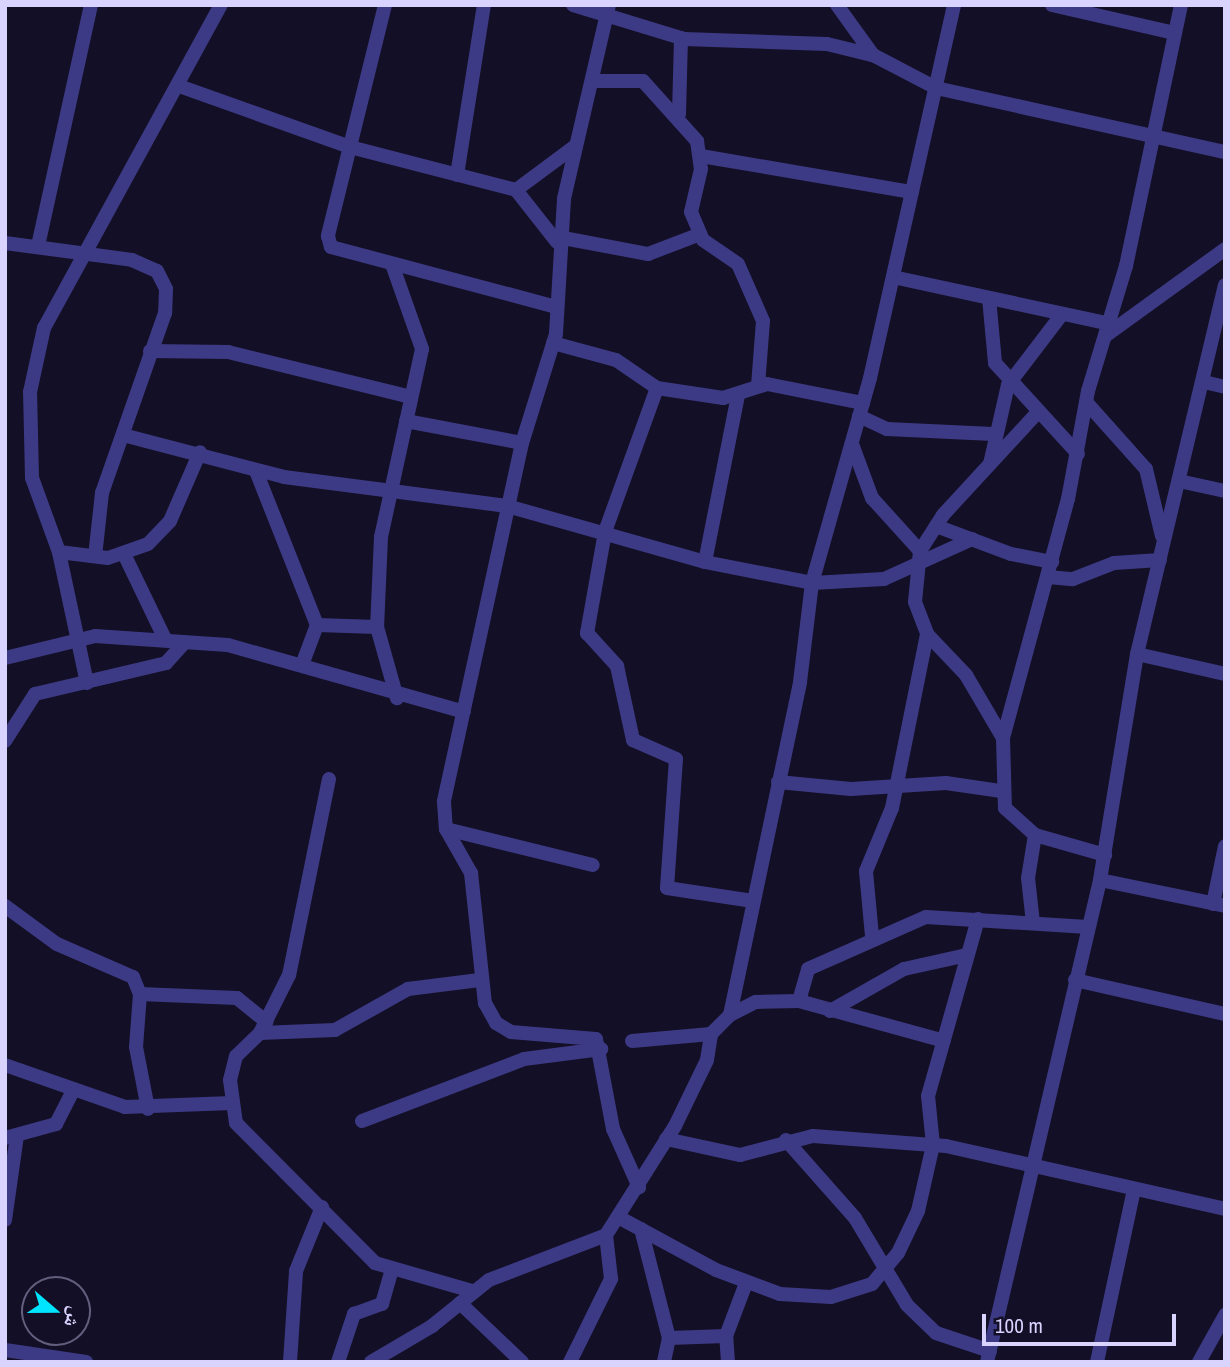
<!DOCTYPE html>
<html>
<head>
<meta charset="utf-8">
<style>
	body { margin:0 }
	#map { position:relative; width:1230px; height:1367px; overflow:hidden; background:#130f26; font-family:"Archivo Narrow","Noto Naskh Arabic",sans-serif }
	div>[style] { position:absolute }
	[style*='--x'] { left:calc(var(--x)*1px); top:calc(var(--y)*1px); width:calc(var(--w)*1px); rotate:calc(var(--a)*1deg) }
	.minor>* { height:14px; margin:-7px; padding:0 7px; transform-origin:7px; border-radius:7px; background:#3d3a85 }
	span { translate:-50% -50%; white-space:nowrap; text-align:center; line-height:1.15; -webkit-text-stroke:5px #130f26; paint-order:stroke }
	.frame { position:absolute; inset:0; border:7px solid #d9d4ff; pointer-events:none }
	.north { position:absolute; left:21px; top:1276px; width:70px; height:70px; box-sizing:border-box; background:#130f26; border:2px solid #625e7d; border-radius:50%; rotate:110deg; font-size:19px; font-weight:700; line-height:28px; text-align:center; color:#d9d4ff }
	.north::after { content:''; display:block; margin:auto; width:24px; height:32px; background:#00e5ff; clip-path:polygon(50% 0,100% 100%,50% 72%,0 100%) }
	.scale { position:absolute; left:982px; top:1314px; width:194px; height:32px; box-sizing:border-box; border:4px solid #d9d4ff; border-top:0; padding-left:9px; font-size:21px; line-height:24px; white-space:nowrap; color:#d9d4ff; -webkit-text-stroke:5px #130f26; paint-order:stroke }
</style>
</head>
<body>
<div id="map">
	<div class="minor">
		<div style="--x:385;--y:5;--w:238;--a:103.9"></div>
		<div style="--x:328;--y:236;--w:11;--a:75"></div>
		<div style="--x:331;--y:247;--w:233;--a:14.9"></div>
		<div style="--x:573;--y:5;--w:116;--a:17"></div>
		<div style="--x:684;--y:39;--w:143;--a:2"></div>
		<div style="--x:827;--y:44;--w:46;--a:13.7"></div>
		<div style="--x:609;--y:5;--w:199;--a:103.1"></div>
		<div style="--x:564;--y:199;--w:135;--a:93.4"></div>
		<div style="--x:556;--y:334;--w:114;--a:107.3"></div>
		<div style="--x:522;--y:443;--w:367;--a:102.3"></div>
		<div style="--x:444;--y:802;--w:27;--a:86"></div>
		<div style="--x:446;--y:829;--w:51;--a:60.4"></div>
		<div style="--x:471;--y:873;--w:131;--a:83.9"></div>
		<div style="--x:485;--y:1003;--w:23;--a:61"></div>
		<div style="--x:496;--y:1023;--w:17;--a:31"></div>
		<div style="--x:511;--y:1032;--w:85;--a:4.7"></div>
		<div style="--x:596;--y:1039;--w:92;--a:79.3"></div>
		<div style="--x:613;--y:1129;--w:64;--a:65.9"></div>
		<div style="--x:837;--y:5;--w:62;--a:54.2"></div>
		<div style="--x:873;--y:55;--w:71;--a:27.6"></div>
		<div style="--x:936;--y:88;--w:296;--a:12.5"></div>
		<div style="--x:1052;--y:5;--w:125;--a:12.9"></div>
		<div style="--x:592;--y:81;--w:51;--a:0"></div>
		<div style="--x:643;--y:81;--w:81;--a:48"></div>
		<div style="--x:697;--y:141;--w:28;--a:82"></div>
		<div style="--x:701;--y:169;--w:44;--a:103.1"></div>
		<div style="--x:691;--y:212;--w:30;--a:67"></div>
		<div style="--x:703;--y:240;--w:42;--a:34.4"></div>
		<div style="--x:738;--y:264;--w:62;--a:66.3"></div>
		<div style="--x:763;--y:321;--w:65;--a:94.4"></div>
		<div style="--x:179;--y:86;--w:182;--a:19.6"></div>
		<div style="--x:350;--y:147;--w:171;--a:14.5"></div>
		<div style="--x:516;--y:190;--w:66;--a:51.7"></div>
		<div style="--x:679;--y:114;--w:76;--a:-88.5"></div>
		<div style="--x:701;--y:156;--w:214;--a:9.7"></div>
		<div style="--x:457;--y:175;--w:172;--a:-81"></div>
		<div style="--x:516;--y:190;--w:72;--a:-36.6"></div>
		<div style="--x:558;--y:237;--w:92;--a:10.7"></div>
		<div style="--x:648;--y:254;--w:56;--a:-21"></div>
		<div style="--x:5;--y:243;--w:128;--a:7.6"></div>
		<div style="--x:132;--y:260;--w:27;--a:24"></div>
		<div style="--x:157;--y:271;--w:20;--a:63"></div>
		<div style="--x:166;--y:289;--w:24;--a:92"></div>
		<div style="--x:165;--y:313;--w:191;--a:109.3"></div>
		<div style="--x:102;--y:493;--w:63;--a:96.3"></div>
		<div style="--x:38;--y:246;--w:247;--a:-77.6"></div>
		<div style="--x:393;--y:267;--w:87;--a:70.5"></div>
		<div style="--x:422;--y:349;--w:192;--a:102.3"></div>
		<div style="--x:381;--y:537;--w:90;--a:92.5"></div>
		<div style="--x:377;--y:627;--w:74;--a:74.3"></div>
		<div style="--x:893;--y:277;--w:222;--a:12.2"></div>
		<div style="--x:989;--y:298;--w:65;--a:84.7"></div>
		<div style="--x:995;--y:363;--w:123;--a:47.6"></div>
		<div style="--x:1105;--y:336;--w:148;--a:-35.9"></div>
		<div style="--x:553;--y:343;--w:65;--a:15.1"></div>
		<div style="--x:616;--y:360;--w:50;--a:34.3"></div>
		<div style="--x:657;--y:388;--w:67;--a:8.6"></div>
		<div style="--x:723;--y:398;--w:46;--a:-17.7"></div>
		<div style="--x:767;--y:384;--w:98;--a:11.2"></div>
		<div style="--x:150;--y:351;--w:78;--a:0.7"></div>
		<div style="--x:228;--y:352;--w:188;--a:13.8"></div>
		<div style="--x:1204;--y:382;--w:22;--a:13"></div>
		<div style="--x:657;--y:388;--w:153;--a:109.9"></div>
		<div style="--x:605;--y:532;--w:103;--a:100.1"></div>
		<div style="--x:587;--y:633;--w:45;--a:47.7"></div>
		<div style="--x:617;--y:666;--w:76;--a:77.8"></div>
		<div style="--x:633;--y:740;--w:47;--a:23.8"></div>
		<div style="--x:676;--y:759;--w:129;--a:94"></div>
		<div style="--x:667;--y:888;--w:87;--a:8.6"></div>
		<div style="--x:1086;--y:402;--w:90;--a:48.2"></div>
		<div style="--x:1146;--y:469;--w:69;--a:76.6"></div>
		<div style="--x:1038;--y:412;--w:140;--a:132.7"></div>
		<div style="--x:943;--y:515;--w:43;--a:122.6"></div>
		<div style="--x:920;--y:551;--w:51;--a:95.6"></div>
		<div style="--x:915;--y:602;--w:34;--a:69"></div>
		<div style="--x:927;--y:634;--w:57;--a:46.4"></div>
		<div style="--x:966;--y:675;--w:73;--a:59.6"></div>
		<div style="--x:1003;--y:738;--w:70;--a:88.4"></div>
		<div style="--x:1005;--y:808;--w:40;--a:42"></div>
		<div style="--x:1035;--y:835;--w:73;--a:15.9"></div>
		<div style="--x:859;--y:416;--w:31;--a:25"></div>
		<div style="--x:887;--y:429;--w:106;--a:2.7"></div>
		<div style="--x:406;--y:421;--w:118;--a:10.7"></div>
		<div style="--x:123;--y:435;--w:166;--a:14.6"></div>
		<div style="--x:284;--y:477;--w:225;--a:7.4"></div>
		<div style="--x:507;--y:506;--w:206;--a:15.8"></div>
		<div style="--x:705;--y:562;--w:109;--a:11.1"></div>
		<div style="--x:812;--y:583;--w:72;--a:-3.2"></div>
		<div style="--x:884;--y:579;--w:97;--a:-24.4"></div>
		<div style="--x:852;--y:444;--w:58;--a:69.7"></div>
		<div style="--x:872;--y:498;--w:72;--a:47.8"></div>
		<div style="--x:990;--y:464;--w:81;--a:-77.2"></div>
		<div style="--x:1008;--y:385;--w:89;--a:-52.7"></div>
		<div style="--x:256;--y:471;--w:166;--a:68.4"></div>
		<div style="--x:317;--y:625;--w:43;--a:110.6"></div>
		<div style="--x:1179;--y:481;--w:47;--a:12.3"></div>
		<div style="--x:936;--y:526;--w:80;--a:20.5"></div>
		<div style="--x:1011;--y:554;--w:42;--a:11"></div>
		<div style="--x:59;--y:552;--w:49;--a:7"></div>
		<div style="--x:108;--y:558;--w:42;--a:-19.3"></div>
		<div style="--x:148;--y:544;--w:32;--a:-46"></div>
		<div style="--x:170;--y:521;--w:75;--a:-66.5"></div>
		<div style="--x:125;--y:556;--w:92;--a:64.3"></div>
		<div style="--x:705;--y:562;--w:169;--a:-78.8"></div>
		<div style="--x:1048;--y:577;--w:25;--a:5"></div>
		<div style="--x:1073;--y:579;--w:44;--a:-21.3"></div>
		<div style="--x:1114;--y:563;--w:46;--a:-3.7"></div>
		<div style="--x:317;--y:625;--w:60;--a:1.9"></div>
		<div style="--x:1137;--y:654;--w:90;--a:12.8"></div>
		<div style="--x:5;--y:658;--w:93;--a:-13.7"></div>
		<div style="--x:95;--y:636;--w:133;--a:3.9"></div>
		<div style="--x:228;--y:645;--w:245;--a:15.8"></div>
		<div style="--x:87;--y:683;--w:134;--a:-102.1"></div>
		<div style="--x:59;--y:552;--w:79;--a:-110"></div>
		<div style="--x:32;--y:478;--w:86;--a:-91.3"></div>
		<div style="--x:30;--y:392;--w:66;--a:-77.7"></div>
		<div style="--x:44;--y:328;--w:368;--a:-61.3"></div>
		<div style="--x:1003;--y:738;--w:248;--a:-74.8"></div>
		<div style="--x:1068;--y:499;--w:110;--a:-79.5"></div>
		<div style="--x:1088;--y:391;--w:131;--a:-73.1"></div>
		<div style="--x:1126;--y:266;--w:267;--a:-78.1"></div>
		<div style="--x:5;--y:741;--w:56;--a:-57.4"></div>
		<div style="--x:35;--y:694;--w:135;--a:-13.3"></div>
		<div style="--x:166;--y:663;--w:28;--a:-48"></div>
		<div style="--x:329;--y:779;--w:200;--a:101.5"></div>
		<div style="--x:289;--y:975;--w:65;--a:116.6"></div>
		<div style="--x:260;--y:1033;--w:33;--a:136"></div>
		<div style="--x:236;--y:1056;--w:25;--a:104"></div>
		<div style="--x:230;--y:1080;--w:43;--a:82.1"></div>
		<div style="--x:236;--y:1123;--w:197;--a:45.2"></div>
		<div style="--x:375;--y:1263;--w:101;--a:16.1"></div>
		<div style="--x:778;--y:782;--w:73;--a:5.5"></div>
		<div style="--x:851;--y:789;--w:95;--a:-3.6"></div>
		<div style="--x:946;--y:783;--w:56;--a:8.3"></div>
		<div style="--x:446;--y:829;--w:151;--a:13.8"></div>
		<div style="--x:1100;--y:880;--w:128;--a:11.7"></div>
		<div style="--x:1213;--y:904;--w:59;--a:-78.3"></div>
		<div style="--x:5;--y:906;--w:64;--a:36.2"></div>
		<div style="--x:57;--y:944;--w:83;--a:23.5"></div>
		<div style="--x:133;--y:977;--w:18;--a:68"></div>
		<div style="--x:140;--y:994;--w:53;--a:94.3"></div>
		<div style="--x:136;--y:1047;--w:63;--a:79"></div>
		<div style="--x:1033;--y:923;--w:45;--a:-96.3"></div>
		<div style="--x:1028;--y:878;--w:44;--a:-80.8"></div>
		<div style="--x:872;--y:936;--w:65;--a:-95.3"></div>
		<div style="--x:866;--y:871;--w:68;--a:-67.6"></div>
		<div style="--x:892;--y:808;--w:177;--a:-78.6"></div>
		<div style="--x:1075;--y:980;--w:154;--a:12.8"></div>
		<div style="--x:140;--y:994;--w:97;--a:2.4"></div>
		<div style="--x:237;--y:998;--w:38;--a:39"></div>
		<div style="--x:799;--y:1001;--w:33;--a:-74"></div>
		<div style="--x:808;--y:969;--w:129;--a:-23.8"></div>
		<div style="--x:926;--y:917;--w:162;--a:3.5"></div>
		<div style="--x:830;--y:1011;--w:85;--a:-29.6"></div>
		<div style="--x:904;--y:969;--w:65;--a:-12.5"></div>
		<div style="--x:730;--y:1015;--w:29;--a:-27"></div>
		<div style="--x:756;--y:1002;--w:43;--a:-1.3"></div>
		<div style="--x:799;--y:1001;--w:150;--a:15.4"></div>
		<div style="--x:260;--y:1033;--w:75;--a:-2.3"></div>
		<div style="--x:335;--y:1030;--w:84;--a:-29.3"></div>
		<div style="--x:408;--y:989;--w:72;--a:-7.2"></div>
		<div style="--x:632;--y:1041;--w:79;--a:-5.1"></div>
		<div style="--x:711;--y:1034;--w:27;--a:-45"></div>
		<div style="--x:730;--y:1015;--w:340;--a:-78.1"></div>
		<div style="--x:800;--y:682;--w:100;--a:-83.1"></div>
		<div style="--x:812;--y:583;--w:213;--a:-74.2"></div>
		<div style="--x:870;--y:378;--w:382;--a:-77.3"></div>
		<div style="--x:5;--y:1065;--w:127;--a:19.3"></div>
		<div style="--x:125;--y:1107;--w:107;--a:-2.1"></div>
		<div style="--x:362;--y:1121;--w:173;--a:-20.9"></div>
		<div style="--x:524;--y:1059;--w:78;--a:-7.4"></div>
		<div style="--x:5;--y:1138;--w:53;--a:-15.4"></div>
		<div style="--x:56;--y:1124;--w:35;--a:-63"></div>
		<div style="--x:666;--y:1139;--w:76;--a:12.2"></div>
		<div style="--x:740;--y:1155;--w:75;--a:-14.6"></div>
		<div style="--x:813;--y:1136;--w:133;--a:4.3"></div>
		<div style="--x:946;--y:1146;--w:286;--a:12.7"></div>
		<div style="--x:786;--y:1140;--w:104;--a:48.5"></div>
		<div style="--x:855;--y:1218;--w:101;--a:59.1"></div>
		<div style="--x:907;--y:1305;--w:40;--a:44"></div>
		<div style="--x:936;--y:1333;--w:57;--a:18.4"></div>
		<div style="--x:620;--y:1218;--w:109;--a:28.4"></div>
		<div style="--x:716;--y:1270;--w:68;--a:20.6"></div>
		<div style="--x:780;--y:1294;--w:51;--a:3.4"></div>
		<div style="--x:831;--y:1297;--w:43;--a:-17.6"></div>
		<div style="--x:872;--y:1284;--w:40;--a:-50"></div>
		<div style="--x:898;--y:1253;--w:47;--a:-64.5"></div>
		<div style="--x:918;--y:1211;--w:68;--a:-77.2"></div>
		<div style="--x:933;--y:1145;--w:49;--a:-95.8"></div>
		<div style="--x:928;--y:1096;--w:184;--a:-74.2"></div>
		<div style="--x:5;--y:1220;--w:85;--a:-81.9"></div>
		<div style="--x:641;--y:1229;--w:113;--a:75.6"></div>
		<div style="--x:669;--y:1338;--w:25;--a:102"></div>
		<div style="--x:460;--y:1303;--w:86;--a:43.6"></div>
		<div style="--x:669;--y:1338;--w:57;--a:-2"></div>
		<div style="--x:5;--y:1350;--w:82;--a:8.4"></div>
		<div style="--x:290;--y:1362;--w:91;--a:-86.2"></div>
		<div style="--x:296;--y:1271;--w:69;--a:-67.9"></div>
		<div style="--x:338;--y:1362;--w:51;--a:-71.6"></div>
		<div style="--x:354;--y:1314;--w:30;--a:-20"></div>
		<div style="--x:382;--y:1304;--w:35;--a:-74"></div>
		<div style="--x:371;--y:1362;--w:71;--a:-30.5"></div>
		<div style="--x:432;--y:1326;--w:73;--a:-38.9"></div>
		<div style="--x:489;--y:1280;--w:125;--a:-21"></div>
		<div style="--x:606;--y:1235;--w:129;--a:-57.7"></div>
		<div style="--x:675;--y:1126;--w:73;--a:-64.1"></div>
		<div style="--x:707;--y:1060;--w:26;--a:-81"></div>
		<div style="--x:570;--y:1362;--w:93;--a:-63.7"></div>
		<div style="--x:611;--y:1279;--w:44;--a:-96.5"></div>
		<div style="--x:728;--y:1362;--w:26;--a:-94"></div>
		<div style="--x:726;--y:1336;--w:57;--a:-69.3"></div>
		<div style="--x:987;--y:1362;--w:495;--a:-76.8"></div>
		<div style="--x:1100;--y:880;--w:229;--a:-80.7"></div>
		<div style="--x:1137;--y:654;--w:379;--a:-76.6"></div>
		<div style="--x:1097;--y:1362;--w:177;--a:-77.9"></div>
		<div style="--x:1199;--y:1362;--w:54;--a:-61"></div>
	</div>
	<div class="frame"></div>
	<div class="north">ش</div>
	<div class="scale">100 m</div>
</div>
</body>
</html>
